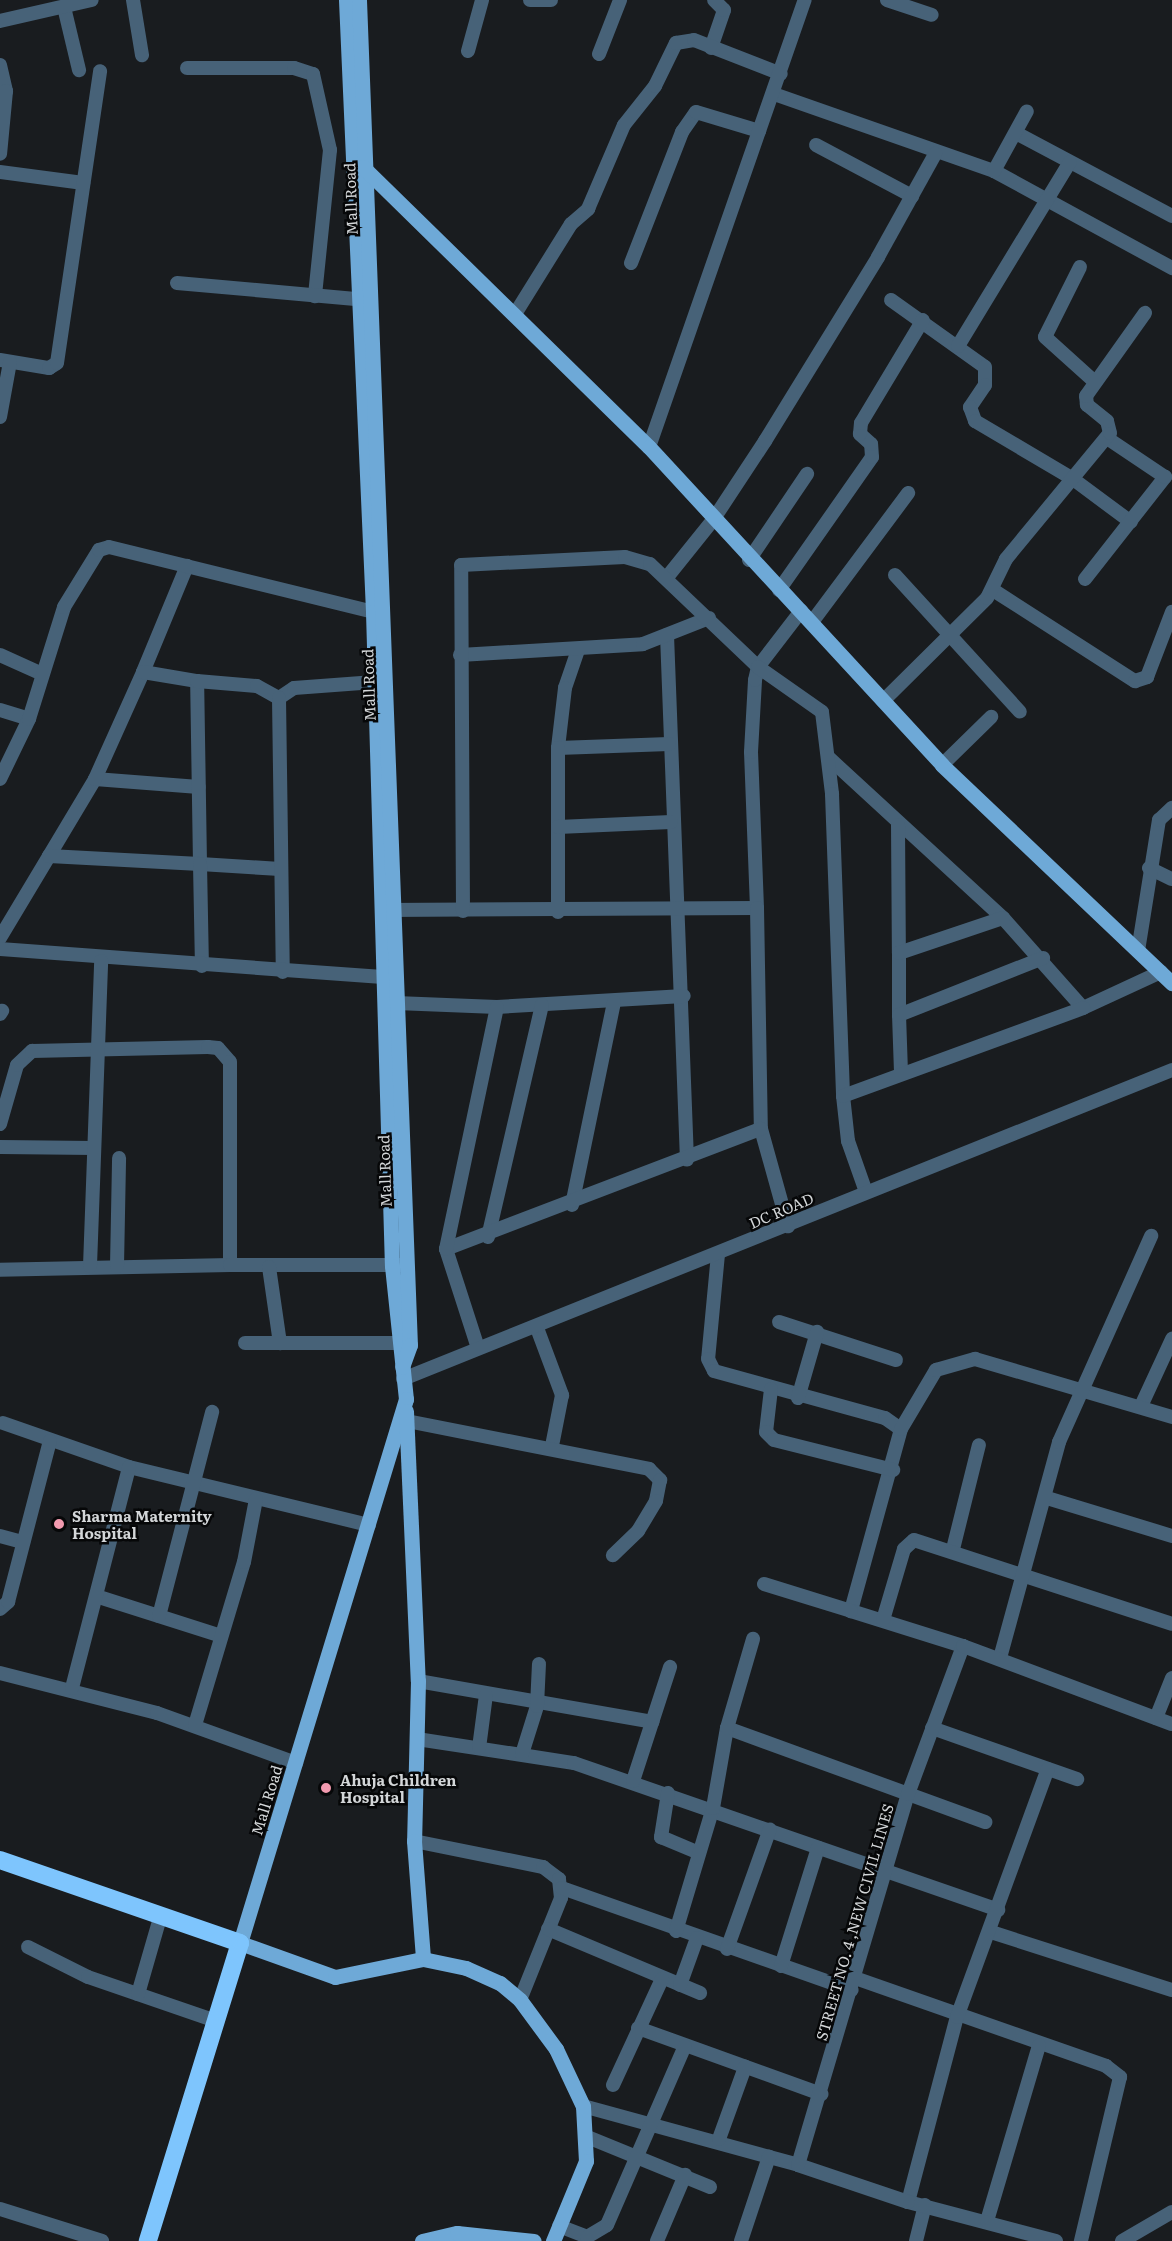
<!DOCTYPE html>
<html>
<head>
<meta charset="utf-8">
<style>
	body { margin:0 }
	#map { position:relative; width:1172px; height:2241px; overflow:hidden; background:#191c1f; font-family:Literata,serif }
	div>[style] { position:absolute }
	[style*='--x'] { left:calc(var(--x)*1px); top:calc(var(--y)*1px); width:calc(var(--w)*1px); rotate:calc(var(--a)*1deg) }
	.minor>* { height:14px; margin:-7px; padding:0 7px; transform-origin:7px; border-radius:7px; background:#476278 }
	.major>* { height:15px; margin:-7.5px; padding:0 7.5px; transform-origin:7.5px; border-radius:7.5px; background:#6ea9d7 }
	.highway>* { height:18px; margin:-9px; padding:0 9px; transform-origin:9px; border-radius:9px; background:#7ec5fd }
	.dots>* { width:16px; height:16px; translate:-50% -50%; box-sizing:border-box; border:3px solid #060708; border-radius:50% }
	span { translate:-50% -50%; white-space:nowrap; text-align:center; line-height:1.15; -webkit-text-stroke:5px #060708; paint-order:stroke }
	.street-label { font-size:15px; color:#d3d6d8 }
	.poi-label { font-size:15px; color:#d3d6d8; font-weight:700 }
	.left { translate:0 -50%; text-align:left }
</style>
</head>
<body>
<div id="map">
	<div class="minor">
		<div style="--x:133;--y:0;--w:56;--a:80.7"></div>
		<div style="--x:530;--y:0;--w:21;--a:0"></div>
		<div style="--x:887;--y:0;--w:47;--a:18.4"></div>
		<div style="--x:64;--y:7;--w:65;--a:76.6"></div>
		<div style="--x:0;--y:21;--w:94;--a:-12.9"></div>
		<div style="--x:711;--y:48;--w:40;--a:-71.1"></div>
		<div style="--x:724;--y:10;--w:14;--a:-135"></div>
		<div style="--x:468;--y:51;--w:53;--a:-74.6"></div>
		<div style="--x:599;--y:54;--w:58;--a:-68.7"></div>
		<div style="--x:0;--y:65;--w:27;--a:77"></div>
		<div style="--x:6;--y:91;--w:63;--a:95.4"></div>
		<div style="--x:187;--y:68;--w:107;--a:0"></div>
		<div style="--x:294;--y:68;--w:20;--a:18"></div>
		<div style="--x:313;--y:74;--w:78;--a:77.4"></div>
		<div style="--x:330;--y:150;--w:147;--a:95.9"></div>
		<div style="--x:774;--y:94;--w:233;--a:19.3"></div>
		<div style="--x:994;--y:171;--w:203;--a:28.6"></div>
		<div style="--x:1016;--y:133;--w:177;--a:28"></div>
		<div style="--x:816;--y:145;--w:109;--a:28"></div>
		<div style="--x:994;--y:171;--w:68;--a:-61.2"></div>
		<div style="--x:0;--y:172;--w:84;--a:7.5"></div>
		<div style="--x:631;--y:263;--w:141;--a:-68.7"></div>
		<div style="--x:682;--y:132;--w:24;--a:-55"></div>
		<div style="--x:696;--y:112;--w:66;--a:16.8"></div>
		<div style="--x:1080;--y:267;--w:78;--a:116.6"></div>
		<div style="--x:1045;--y:337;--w:67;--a:42"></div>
		<div style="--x:177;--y:283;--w:193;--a:5.1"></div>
		<div style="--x:891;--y:300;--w:115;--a:35.5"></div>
		<div style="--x:985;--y:367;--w:18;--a:90"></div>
		<div style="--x:985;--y:385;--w:27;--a:124"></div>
		<div style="--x:970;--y:407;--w:15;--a:70"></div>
		<div style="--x:975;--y:421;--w:114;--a:30.6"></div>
		<div style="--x:1073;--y:479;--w:72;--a:36.6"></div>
		<div style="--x:515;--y:314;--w:106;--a:-58.1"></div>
		<div style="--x:571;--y:224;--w:23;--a:-41"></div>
		<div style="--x:588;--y:209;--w:91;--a:-66.8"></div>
		<div style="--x:624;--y:125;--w:50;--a:-51.5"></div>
		<div style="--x:655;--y:86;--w:48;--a:-64"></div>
		<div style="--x:676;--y:43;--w:18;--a:-9"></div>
		<div style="--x:694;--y:40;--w:93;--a:21.3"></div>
		<div style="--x:958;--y:346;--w:215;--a:-58.7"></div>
		<div style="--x:0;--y:360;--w:50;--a:9.3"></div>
		<div style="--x:49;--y:368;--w:9;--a:-32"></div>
		<div style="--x:57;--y:363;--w:295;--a:-81.6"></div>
		<div style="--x:0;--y:417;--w:56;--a:-79.7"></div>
		<div style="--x:649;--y:447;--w:473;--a:-70.8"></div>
		<div style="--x:749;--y:560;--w:104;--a:-56"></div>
		<div style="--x:895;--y:575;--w:185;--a:47.6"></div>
		<div style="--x:668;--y:576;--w:72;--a:-51.2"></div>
		<div style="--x:713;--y:520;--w:95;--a:-56.6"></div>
		<div style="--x:765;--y:441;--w:216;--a:-58.4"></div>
		<div style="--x:878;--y:257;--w:118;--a:-61"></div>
		<div style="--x:1085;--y:579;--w:130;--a:-51.9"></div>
		<div style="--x:1165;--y:477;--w:70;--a:-146.1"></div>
		<div style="--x:779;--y:590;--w:162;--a:-55"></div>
		<div style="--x:872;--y:457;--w:13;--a:-94"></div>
		<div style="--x:871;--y:444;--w:15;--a:-138"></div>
		<div style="--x:860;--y:434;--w:11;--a:-85"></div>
		<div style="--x:861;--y:423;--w:120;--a:-59"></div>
		<div style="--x:993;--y:590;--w:169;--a:32.7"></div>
		<div style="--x:1135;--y:681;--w:13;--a:-18"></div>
		<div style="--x:1147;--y:677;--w:70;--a:-69"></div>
		<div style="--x:812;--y:622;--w:161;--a:-53.3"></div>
		<div style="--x:667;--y:635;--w:525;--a:87.82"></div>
		<div style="--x:578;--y:650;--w:40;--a:108.9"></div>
		<div style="--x:565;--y:688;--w:60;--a:96.7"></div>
		<div style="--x:558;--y:748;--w:111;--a:-2.1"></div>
		<div style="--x:0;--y:655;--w:46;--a:24.3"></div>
		<div style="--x:460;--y:655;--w:183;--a:-3.4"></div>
		<div style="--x:643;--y:644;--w:71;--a:-21.5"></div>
		<div style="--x:143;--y:672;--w:115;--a:-67.5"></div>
		<div style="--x:279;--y:698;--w:18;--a:-34"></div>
		<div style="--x:294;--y:688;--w:81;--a:-4.2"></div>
		<div style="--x:883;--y:701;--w:146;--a:-44.7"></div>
		<div style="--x:987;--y:598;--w:43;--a:-64"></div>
		<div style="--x:1006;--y:559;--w:163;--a:-50.5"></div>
		<div style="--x:1110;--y:433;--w:12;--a:-104"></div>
		<div style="--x:1107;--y:421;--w:26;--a:-141"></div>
		<div style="--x:1087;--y:405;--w:9;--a:-96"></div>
		<div style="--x:1086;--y:396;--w:102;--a:-54.6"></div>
		<div style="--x:0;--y:710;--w:30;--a:17"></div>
		<div style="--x:558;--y:748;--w:164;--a:90"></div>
		<div style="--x:829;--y:758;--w:236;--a:42.6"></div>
		<div style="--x:1003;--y:918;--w:120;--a:48.4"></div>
		<div style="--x:1083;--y:1008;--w:86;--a:-24.8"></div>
		<div style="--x:942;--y:765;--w:69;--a:-44.4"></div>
		<div style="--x:0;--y:779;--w:67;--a:-64.2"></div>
		<div style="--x:29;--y:719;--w:117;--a:-72.6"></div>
		<div style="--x:64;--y:607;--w:67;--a:-58.4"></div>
		<div style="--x:99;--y:550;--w:10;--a:-17"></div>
		<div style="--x:109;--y:547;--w:281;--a:13.8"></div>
		<div style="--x:95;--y:779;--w:104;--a:4.4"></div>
		<div style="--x:898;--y:825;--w:128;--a:89.6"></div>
		<div style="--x:558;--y:827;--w:113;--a:-2.5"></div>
		<div style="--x:49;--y:856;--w:90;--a:-59.1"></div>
		<div style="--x:95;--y:779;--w:117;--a:-65.8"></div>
		<div style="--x:143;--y:672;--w:55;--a:9.5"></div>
		<div style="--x:1149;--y:868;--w:25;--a:26"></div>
		<div style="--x:280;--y:869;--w:80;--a:-176.4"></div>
		<div style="--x:200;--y:864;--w:183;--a:-90.9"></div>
		<div style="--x:197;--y:681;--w:60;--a:4.8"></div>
		<div style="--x:257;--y:686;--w:25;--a:29"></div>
		<div style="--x:279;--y:698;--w:274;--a:89.2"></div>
		<div style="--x:757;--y:908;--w:156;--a:-92.2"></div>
		<div style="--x:751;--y:752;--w:72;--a:-86.8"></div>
		<div style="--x:755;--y:680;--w:13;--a:-77"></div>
		<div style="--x:758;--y:667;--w:71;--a:-52.5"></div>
		<div style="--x:385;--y:910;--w:372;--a:-0.3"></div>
		<div style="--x:757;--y:908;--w:221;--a:89"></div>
		<div style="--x:761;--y:1129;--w:101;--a:74.4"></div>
		<div style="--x:463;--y:911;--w:346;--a:-90.3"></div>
		<div style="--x:461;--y:565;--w:164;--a:-2.8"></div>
		<div style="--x:625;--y:557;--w:26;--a:16"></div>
		<div style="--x:650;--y:564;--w:149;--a:43.6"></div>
		<div style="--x:758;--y:667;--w:78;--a:35.1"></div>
		<div style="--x:822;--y:712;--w:83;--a:83"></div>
		<div style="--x:832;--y:794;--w:302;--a:87.9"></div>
		<div style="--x:0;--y:938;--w:96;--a:-59.1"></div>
		<div style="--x:49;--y:856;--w:151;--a:3"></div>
		<div style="--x:200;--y:864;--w:102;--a:88.9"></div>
		<div style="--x:0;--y:949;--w:394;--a:4.2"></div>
		<div style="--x:1138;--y:951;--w:133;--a:-80.9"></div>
		<div style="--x:1159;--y:820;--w:18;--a:-43"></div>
		<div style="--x:396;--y:1003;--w:101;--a:2.3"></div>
		<div style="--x:497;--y:1007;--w:187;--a:-3.4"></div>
		<div style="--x:0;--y:1014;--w:4;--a:-56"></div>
		<div style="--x:899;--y:1015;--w:62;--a:-90"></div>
		<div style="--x:899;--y:953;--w:110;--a:-18.6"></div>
		<div style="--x:901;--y:1072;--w:57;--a:-92"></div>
		<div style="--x:899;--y:1015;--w:155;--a:-21.6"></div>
		<div style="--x:0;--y:1124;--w:61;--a:-73.9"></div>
		<div style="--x:17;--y:1065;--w:21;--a:-43"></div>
		<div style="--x:32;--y:1051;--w:176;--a:-1.3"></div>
		<div style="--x:208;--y:1047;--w:10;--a:6"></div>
		<div style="--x:218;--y:1048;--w:18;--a:49"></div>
		<div style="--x:230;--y:1062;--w:203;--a:90"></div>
		<div style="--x:230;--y:1265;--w:230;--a:178.8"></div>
		<div style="--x:0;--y:1147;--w:94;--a:0.6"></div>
		<div style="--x:866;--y:1192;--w:54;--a:-109.4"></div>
		<div style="--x:848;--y:1141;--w:45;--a:-96.3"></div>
		<div style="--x:843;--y:1096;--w:256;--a:-20.1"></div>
		<div style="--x:572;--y:1205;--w:207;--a:-78.3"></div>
		<div style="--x:488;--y:1237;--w:238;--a:-76.9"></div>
		<div style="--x:446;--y:1249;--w:337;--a:-20.9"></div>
		<div style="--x:718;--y:1254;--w:105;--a:95.4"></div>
		<div style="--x:708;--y:1359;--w:13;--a:63"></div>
		<div style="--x:714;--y:1371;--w:177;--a:15.4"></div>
		<div style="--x:885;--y:1418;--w:19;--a:35"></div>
		<div style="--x:901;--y:1429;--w:189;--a:105.4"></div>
		<div style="--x:851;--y:1611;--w:117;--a:17.4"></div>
		<div style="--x:230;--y:1265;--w:172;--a:0"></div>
		<div style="--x:90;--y:1266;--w:305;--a:-87.9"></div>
		<div style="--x:117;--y:1266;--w:108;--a:-88.9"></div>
		<div style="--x:269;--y:1267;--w:77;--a:81.8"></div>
		<div style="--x:779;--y:1322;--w:123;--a:18"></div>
		<div style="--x:537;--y:1328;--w:72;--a:69.5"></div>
		<div style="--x:562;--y:1395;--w:52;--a:101.1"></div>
		<div style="--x:245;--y:1343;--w:152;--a:0"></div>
		<div style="--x:478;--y:1348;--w:104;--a:-107.9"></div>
		<div style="--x:446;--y:1249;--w:247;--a:-78.1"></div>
		<div style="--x:403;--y:1379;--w:829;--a:-21.89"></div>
		<div style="--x:771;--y:1389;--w:43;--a:96.6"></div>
		<div style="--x:766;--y:1432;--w:11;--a:45"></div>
		<div style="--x:774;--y:1440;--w:123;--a:14.1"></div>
		<div style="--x:798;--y:1398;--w:69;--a:-73.9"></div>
		<div style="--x:1142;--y:1404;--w:72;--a:-65.2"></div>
		<div style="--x:407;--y:1421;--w:247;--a:11.2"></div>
		<div style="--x:649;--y:1469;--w:16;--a:45"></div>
		<div style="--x:660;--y:1480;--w:21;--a:101"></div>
		<div style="--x:656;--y:1501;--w:35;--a:121"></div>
		<div style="--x:638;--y:1531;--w:35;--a:136"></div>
		<div style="--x:3;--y:1423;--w:133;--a:19.2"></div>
		<div style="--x:129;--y:1467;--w:247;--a:13.6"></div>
		<div style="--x:901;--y:1429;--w:69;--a:-59.3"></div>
		<div style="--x:936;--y:1370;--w:41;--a:-15.8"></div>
		<div style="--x:975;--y:1359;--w:205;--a:16.4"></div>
		<div style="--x:1047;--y:1498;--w:131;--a:16.9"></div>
		<div style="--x:0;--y:1536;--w:24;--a:15"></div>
		<div style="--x:953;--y:1549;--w:107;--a:-76"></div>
		<div style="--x:764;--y:1584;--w:91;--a:17.2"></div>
		<div style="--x:99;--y:1597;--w:128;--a:17.7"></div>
		<div style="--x:0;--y:1609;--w:11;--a:-41"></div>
		<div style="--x:8;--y:1602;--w:166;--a:-75.4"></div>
		<div style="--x:159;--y:1616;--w:211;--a:-75.4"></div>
		<div style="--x:883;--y:1620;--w:74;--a:-73.5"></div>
		<div style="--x:904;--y:1549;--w:13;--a:-42"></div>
		<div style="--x:914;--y:1540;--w:271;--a:18"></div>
		<div style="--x:1000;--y:1658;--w:224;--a:-74.7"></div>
		<div style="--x:1059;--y:1442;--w:226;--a:-65.9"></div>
		<div style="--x:0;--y:1673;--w:162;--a:14.3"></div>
		<div style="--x:157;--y:1713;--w:148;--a:19.8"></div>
		<div style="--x:418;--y:1681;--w:238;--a:9.9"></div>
		<div style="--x:72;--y:1688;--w:228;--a:-75.5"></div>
		<div style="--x:1156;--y:1718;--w:43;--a:-68.2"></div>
		<div style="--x:195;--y:1725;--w:170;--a:-73.3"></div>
		<div style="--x:244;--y:1562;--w:64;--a:-79.2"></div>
		<div style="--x:727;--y:1728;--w:275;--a:20"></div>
		<div style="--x:932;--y:1728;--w:154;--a:19.4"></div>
		<div style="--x:417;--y:1739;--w:159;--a:8.7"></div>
		<div style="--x:574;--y:1763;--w:449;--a:19.1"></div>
		<div style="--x:479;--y:1748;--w:53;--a:-82.5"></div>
		<div style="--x:522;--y:1754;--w:50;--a:-72.6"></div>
		<div style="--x:537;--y:1706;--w:42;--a:-87.3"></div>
		<div style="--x:633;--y:1781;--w:120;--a:-72"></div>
		<div style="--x:668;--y:1793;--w:45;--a:99"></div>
		<div style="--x:661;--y:1837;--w:41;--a:22.8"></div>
		<div style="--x:414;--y:1841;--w:132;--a:11.4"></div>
		<div style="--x:543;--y:1867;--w:20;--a:37"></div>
		<div style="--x:559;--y:1879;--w:19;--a:84"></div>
		<div style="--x:561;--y:1898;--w:110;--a:111.9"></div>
		<div style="--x:562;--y:1888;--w:307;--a:19.4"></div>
		<div style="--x:548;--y:1929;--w:165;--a:22.8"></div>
		<div style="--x:676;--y:1931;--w:128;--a:-73.3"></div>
		<div style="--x:713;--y:1808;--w:81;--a:-80.1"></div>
		<div style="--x:727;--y:1728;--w:93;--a:-73.7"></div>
		<div style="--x:991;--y:1932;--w:190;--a:17.8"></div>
		<div style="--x:28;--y:1947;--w:67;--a:26.6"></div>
		<div style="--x:88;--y:1977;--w:132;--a:19"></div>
		<div style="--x:727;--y:1949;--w:127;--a:-70.3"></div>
		<div style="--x:781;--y:1966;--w:124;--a:-72.6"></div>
		<div style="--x:855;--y:1978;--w:266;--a:19.3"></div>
		<div style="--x:1106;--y:2066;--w:18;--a:38"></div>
		<div style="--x:1120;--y:2077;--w:169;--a:103.4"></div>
		<div style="--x:680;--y:1985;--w:50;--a:-70.1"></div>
		<div style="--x:138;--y:1994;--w:79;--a:-73.9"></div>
		<div style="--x:638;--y:2028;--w:195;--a:19.8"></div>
		<div style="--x:613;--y:2085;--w:117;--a:-65.2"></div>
		<div style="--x:583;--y:2106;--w:223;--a:15.3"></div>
		<div style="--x:585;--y:2136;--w:135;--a:22.2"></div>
		<div style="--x:719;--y:2139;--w:77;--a:-70.1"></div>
		<div style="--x:908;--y:2202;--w:191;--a:-75.2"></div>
		<div style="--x:957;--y:2017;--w:264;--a:-69.9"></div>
		<div style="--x:0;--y:2209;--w:107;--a:17.4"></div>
		<div style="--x:987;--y:2221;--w:183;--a:-73.5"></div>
		<div style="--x:559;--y:2226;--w:30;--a:21"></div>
		<div style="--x:587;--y:2237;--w:23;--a:-31"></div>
		<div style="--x:607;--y:2225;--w:195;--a:-66.5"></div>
		<div style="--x:657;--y:2241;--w:72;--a:-67"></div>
		<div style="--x:741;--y:2241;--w:89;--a:-71.6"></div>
		<div style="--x:916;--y:2241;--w:37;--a:-76"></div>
		<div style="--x:1056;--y:2241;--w:153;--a:-165.2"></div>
		<div style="--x:908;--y:2202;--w:116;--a:-161.4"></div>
		<div style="--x:798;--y:2165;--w:387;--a:-73.5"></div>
		<div style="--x:908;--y:1794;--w:158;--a:-69.6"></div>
		<div style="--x:963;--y:1646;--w:223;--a:20.5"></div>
		<div style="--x:1122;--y:2241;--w:58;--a:-30.1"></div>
	</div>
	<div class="major">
		<div style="--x:346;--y:0;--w:613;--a:87.47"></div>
		<div style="--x:373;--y:612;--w:654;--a:88.34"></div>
		<div style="--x:392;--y:1266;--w:134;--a:84"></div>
		<div style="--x:406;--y:1399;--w:569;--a:106.97"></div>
		<div style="--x:240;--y:1943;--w:101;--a:19.7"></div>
		<div style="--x:335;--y:1977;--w:90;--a:-11.6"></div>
		<div style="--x:423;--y:1959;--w:44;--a:11.8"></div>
		<div style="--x:466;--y:1968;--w:37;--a:24"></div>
		<div style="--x:500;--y:1983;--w:26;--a:40"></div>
		<div style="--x:520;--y:2000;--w:61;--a:53.7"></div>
		<div style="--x:556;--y:2049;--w:63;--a:64.7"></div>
		<div style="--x:583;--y:2106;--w:55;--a:86.9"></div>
		<div style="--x:586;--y:2161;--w:87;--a:112.4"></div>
		<div style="--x:359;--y:0;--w:1346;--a:87.83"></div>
		<div style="--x:410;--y:1345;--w:23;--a:110"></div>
		<div style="--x:363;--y:167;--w:400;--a:44.4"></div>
		<div style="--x:649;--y:447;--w:432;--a:47.3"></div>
		<div style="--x:942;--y:765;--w:317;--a:43.5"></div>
		<div style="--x:406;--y:1411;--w:270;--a:87.5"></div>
		<div style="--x:418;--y:1681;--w:160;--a:91.4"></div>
		<div style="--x:414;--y:1841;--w:118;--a:85.6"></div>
		<div style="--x:422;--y:2241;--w:36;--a:-13"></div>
		<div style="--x:457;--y:2233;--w:77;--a:5.9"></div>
	</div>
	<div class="highway">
		<div style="--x:0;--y:1860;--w:254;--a:19.1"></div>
		<div style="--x:240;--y:1943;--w:312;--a:107.2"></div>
	</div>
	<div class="dots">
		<div style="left:59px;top:1524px;background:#f29aaf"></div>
		<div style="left:326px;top:1788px;background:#f29aaf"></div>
	</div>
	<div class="street-label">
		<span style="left:350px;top:199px;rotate:-92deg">Mall Road</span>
		<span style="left:368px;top:685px;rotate:-92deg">Mall Road</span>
		<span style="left:384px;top:1171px;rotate:-92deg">Mall Road</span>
		<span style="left:781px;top:1210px;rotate:-23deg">DC ROAD</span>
		<span style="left:266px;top:1800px;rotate:-73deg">Mall Road</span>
		<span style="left:854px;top:1922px;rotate:-74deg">STREET NO. 4 ,NEW CIVIL LINES</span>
	</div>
	<div class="poi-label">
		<span class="left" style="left:72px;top:1524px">Sharma Maternity<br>Hospital</span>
		<span class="left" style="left:340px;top:1788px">Ahuja Children<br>Hospital</span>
	</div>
</div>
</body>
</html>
